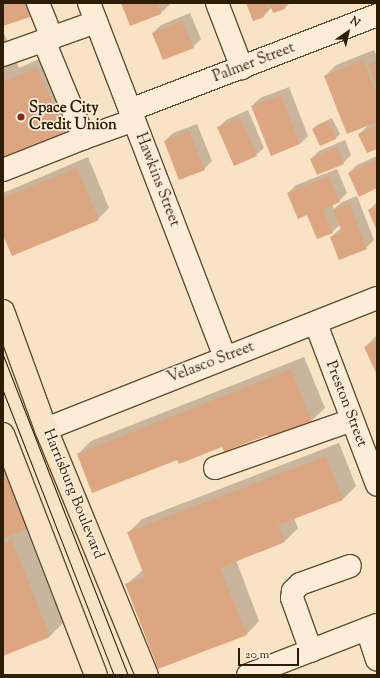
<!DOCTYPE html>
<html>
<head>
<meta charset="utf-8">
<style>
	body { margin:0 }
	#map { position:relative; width:380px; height:678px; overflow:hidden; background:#fae3c4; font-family:"Sorts Mill Goudy",serif }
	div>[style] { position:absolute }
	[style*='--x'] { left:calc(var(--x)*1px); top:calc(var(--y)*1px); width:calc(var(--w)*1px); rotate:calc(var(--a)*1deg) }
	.shadow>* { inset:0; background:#0003 }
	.building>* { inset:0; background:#dca682 }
	.roads { filter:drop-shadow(1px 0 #614e33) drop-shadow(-1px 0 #614e33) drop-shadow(0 1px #614e33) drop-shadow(0 -1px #614e33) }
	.minor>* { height:22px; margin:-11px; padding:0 11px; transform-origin:11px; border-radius:11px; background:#fcedd9 }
	.major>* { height:22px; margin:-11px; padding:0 11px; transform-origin:11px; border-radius:11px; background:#fae3c4 }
	.tram>* { height:1px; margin:-0.5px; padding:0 0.5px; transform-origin:0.5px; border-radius:0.5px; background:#2e1c03 }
	.dots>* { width:11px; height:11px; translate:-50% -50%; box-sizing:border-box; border:2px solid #fcedd9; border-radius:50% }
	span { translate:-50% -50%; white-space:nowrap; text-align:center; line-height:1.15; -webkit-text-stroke:3.5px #fcedd9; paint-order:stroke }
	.street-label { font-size:15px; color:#2e1c03 }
	.poi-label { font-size:15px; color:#2e1c03; font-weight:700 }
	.left { translate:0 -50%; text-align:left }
	.frame { position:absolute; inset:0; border:4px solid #2e1c03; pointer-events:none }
	.north { position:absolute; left:328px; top:12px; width:40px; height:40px; -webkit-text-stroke:3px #fcedd9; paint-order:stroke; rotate:34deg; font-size:11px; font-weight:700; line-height:16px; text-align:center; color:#2e1c03 }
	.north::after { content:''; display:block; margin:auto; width:14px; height:18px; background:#2e1c03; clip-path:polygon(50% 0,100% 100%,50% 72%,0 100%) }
	.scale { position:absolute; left:238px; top:648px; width:61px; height:18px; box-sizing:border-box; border:2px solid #2e1c03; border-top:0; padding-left:5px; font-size:12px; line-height:14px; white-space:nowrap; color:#2e1c03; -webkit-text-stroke:3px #fcedd9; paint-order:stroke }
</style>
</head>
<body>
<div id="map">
	<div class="shadow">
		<div style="clip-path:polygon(3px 3px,36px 3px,38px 8px,30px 16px,3px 25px)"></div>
		<div style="clip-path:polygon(122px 3px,171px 3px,160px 14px)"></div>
		<div style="clip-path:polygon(247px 3px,290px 3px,285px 8px,272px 7px,264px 16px)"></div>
		<div style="clip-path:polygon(190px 13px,201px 39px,193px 47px,153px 33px,161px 25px)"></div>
		<div style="clip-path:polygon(3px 31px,19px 68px,50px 54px,79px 119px,65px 132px,3px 159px)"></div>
		<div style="clip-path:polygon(374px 50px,377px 56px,377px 148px,359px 134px,370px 124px,325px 76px,336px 65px)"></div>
		<div style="clip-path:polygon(289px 87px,308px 136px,300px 144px,252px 106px,260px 98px)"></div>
		<div style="clip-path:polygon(248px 110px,264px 148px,256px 155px,219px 127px,226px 120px)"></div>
		<div style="clip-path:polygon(332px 118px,340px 134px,336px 138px,320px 145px,313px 129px,317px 125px)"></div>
		<div style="clip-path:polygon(197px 124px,212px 161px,204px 169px,165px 141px,173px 133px)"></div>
		<div style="clip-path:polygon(345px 140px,351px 155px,343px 163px,311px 159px,319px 151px)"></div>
		<div style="clip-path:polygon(377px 156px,377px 187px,349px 173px,357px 165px)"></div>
		<div style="clip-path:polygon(88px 157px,109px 208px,98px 219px,3px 232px,3px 193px)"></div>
		<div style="clip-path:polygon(337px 169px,347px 193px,339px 201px,332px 204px,334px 209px,342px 202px,357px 196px,374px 240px,366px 248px,331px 237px,341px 228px,340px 225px,332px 232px,307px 214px,288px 193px,296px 185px)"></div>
		<div style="clip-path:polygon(377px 202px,377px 228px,369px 210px)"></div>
		<div style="clip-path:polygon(377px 335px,377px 373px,365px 347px)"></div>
		<div style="clip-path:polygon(304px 357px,325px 408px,311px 421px,178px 458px,78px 454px,91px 441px)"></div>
		<div style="clip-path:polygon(339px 443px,356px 486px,343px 499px,294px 518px,298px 528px,284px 542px,236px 560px,259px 621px,246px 635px,127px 584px,143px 570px,129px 532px,142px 519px)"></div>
		<div style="clip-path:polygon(23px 465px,26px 528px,63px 623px,50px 636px,3px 654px,3px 473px)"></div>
	</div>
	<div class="building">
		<div style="clip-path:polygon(14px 3px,26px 3px,30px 17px,3px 26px,3px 7px)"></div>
		<div style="clip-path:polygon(121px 3px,157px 3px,161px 14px,130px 26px)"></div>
		<div style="clip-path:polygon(246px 3px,266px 3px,269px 11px,263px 13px,264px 17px,253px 21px)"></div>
		<div style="clip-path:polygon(269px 3px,290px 3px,284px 6px,285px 9px,273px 13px)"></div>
		<div style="clip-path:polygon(182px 21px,194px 48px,163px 60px,152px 33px)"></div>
		<div style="clip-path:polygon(363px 60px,377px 95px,377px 122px,347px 134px,324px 76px)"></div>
		<div style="clip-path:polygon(377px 60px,377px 87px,368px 64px)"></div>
		<div style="clip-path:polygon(37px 67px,66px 133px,3px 161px,3px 75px,6px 81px)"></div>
		<div style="clip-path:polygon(281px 95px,300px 144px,271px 156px,251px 106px)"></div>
		<div style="clip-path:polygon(240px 118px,257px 156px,234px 166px,217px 127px)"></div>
		<div style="clip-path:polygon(328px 121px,336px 139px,320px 146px,312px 129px)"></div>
		<div style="clip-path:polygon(377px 126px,377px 149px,367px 153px,358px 134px)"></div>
		<div style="clip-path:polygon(189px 131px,205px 170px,179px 180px,164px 141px)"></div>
		<div style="clip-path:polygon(337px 147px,344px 164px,317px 175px,310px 159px)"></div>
		<div style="clip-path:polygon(377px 159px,377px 188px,359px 197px,348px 173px)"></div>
		<div style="clip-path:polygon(77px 168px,99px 220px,12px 256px,3px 235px,3px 198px)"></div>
		<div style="clip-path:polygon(329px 176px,340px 202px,323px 209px,333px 233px,317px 239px,307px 215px,298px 219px,287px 193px)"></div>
		<div style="clip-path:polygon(349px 203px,367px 249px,339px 260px,330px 237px,342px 232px,333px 210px)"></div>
		<div style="clip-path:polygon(377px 206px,377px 231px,368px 210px)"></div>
		<div style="clip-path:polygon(377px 341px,377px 375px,364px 347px)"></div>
		<div style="clip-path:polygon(291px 369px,312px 422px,269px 439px,267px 435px,224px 452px,222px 447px,179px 464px,177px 460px,92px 493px,77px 454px)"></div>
		<div style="clip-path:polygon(326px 456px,343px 500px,278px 525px,285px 542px,220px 568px,247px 635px,158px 669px,125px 584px,145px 577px,127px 532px)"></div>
		<div style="clip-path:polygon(10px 478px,29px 528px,3px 538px,3px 481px)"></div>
		<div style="clip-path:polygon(12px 540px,50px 637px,3px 656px,3px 544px)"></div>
	</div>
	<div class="roads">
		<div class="minor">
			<div style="--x:38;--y:3;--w:38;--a:68"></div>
			<div style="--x:89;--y:3;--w:379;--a:69"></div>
			<div style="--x:217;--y:3;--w:70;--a:69"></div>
			<div style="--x:44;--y:41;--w:105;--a:67.6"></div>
			<div style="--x:3;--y:55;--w:99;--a:-19.5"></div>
			<div style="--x:130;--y:110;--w:265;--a:-21"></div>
			<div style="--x:3;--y:170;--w:87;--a:-21.6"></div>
			<div style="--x:84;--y:138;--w:53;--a:-19.8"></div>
			<div style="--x:316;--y:324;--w:172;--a:69.2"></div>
			<div style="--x:46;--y:429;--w:356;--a:-21.6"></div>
			<div style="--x:215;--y:468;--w:145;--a:-19.3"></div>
			<div style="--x:367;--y:629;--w:32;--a:72"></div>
			<div style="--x:311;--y:651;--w:56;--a:-109.7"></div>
			<div style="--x:292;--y:598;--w:7;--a:-82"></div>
			<div style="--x:293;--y:591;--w:10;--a:-45"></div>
			<div style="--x:300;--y:584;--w:53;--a:-19.8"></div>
			<div style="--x:248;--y:675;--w:138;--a:-21.2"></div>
		</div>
		<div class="major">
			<div style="--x:3;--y:311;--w:126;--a:70"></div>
			<div style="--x:46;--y:429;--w:266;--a:67.7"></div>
			<div style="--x:3;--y:434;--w:258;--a:68.9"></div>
		</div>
	</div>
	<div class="tram">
		<div style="--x:3;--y:355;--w:344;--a:68.7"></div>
		<div style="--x:3;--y:391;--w:305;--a:68.7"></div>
	</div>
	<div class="dots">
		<div style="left:21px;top:117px;background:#8f2418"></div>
	</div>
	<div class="street-label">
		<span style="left:254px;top:63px;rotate:-21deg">Palmer Street</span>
		<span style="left:157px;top:180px;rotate:69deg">Hawkins Street</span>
		<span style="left:211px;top:363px;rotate:-21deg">Velasco Street</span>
		<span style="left:346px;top:404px;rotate:69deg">Preston Street</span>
		<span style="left:73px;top:494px;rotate:68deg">Harrisburg Boulevard</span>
	</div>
	<div class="poi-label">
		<span class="left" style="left:29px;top:117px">Space City<br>Credit Union</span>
	</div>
	<div class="frame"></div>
	<div class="north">N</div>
	<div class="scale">20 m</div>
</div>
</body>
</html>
